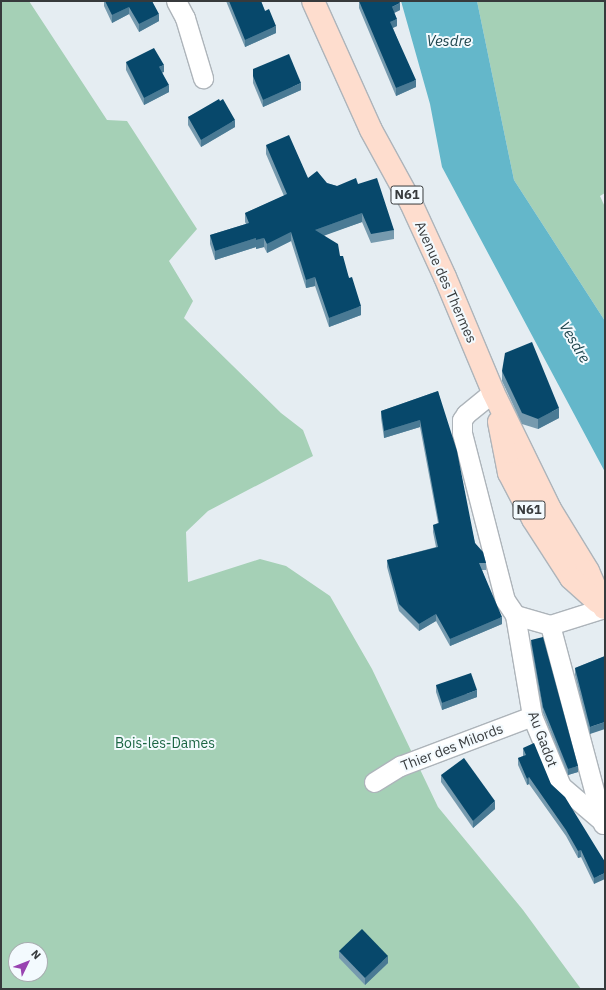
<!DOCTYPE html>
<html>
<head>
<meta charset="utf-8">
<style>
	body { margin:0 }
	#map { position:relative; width:606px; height:990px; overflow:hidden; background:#e5edf2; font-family:"IBM Plex Sans",sans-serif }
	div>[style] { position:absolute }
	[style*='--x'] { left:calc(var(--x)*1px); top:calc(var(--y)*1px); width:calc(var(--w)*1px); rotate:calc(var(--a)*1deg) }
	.green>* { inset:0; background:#a5d0b6 }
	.water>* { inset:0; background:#64b7ca }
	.roads { filter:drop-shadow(1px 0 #adb4ba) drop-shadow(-1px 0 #adb4ba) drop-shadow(0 1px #adb4ba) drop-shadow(0 -1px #adb4ba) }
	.minor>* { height:19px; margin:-9.5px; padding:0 9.5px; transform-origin:9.5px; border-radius:9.5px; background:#fff }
	.primary>* { height:22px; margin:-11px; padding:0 11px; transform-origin:11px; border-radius:11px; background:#feddce }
	.wall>* { inset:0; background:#769aae }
	.shaded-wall>* { inset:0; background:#4a7a94 }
	.building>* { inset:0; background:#07486b }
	span { translate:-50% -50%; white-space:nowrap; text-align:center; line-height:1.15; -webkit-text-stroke:4px #f3fafe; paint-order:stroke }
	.shield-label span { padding:1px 3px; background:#f3fafe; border:1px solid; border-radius:3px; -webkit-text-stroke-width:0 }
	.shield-label { font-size:13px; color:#373a3c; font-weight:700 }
	.street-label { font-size:14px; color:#373a3c }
	.park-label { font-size:14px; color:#1c6644 }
	.water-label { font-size:15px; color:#1e454d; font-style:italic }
	.frame { position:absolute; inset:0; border:2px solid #373a3c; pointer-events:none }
	.north { position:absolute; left:8px; top:942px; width:40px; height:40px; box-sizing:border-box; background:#f3fafe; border:1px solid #a8adb0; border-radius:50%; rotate:47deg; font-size:11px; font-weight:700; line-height:16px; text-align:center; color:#373a3c }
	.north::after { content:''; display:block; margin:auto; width:14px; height:18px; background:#9843b1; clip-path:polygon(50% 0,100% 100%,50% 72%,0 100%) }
</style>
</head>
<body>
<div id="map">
	<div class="green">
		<div style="clip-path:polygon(evenodd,1px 1px,29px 1px,107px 120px,127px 121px,197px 229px,169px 261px,193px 301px,184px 318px,281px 413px,303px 430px,313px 456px,208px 511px,186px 532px,188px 582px,260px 559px,286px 566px,330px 596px,372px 669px,438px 807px,523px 910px,581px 989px,1px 989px,1px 1px,16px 950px,40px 950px,40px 974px,16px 974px,16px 950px)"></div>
		<div style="clip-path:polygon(477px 1px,605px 1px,605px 193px,600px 196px,605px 207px,605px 321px,514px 180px)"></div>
	</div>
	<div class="water">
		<div style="clip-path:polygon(401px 1px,477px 1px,514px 180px,605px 321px,605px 472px,442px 167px,430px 104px)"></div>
	</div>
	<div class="roads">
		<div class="minor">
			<div style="--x:176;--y:1;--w:19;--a:62"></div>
			<div style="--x:185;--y:18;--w:63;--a:73.3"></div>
			<div style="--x:493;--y:392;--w:35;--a:141"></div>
			<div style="--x:466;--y:414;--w:7;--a:124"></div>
			<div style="--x:462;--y:420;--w:13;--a:90"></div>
			<div style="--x:462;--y:433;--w:172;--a:75.6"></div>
			<div style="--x:505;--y:600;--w:18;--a:56"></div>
			<div style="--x:515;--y:615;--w:36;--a:16"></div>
			<div style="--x:550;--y:625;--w:57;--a:-17.5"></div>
			<div style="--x:515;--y:615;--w:102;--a:80.4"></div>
			<div style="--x:532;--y:716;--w:76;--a:67.5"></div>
			<div style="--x:561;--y:786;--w:54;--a:40.5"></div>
			<div style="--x:550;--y:625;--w:206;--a:75.1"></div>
			<div style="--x:374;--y:782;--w:31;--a:-32"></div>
			<div style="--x:400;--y:766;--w:141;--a:-20.7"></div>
		</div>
		<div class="primary">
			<div style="--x:313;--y:1;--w:141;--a:65.8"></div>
			<div style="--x:371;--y:130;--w:83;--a:61.3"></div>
			<div style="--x:411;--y:203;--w:81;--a:65.3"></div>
			<div style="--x:445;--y:277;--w:125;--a:67.3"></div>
			<div style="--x:493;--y:392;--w:130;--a:64"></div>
			<div style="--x:550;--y:509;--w:73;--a:58.5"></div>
			<div style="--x:588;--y:571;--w:40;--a:66.6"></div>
			<div style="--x:499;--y:422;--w:52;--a:78.9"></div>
			<div style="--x:509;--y:473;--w:52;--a:62.4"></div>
			<div style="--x:533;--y:519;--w:70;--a:57.2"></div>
			<div style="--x:571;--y:578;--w:36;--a:42"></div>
		</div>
	</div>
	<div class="wall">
		<div style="clip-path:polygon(104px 1px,152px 1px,159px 21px,139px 32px,129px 14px,112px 23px,104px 6px)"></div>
		<div style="clip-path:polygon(226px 1px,261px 1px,265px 11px,276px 33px,245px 47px)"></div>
		<div style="clip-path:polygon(359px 1px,400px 10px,394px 13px,397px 26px,393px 28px,416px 87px,396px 96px,359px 8px)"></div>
		<div style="clip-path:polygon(126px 62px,164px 72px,162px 72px,169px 92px,144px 105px,126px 70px)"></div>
		<div style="clip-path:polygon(253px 69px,301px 90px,263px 107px,253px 83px)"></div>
		<div style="clip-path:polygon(220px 101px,235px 127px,201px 147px,188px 125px,188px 117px)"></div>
		<div style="clip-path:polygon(266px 145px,308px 178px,337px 186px,358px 184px,394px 230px,394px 239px,371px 243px,362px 222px,324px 235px,340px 256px,349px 278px,361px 315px,329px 327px,315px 286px,306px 288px,291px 241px,267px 253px,264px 247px,256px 249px,256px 247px,215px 260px,210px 244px,210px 235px,246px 224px,245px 222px,245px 213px,284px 196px,266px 154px)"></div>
		<div style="clip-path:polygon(502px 371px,559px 418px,538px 429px,522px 424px,502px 381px)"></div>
		<div style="clip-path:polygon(438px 391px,475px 543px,486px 563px,486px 570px,482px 570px,502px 624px,450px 646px,436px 621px,419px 631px,399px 611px,387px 567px,387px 560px,436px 547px,433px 532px,433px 525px,438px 523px,420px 427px,384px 438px,381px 418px,381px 411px)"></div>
		<div style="clip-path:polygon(531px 640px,578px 772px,568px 775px,543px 713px,531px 645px)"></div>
		<div style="clip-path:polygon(605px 656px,590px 734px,575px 675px,575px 668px)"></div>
		<div style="clip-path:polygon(436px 685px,477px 697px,442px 710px,436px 692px)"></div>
		<div style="clip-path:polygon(523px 748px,551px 784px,605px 862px,594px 884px,581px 857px,578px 858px,566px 836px,529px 784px,527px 785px,518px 765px,518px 758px,523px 756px)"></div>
		<div style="clip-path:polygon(441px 775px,495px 809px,473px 828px,441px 782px)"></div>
		<div style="clip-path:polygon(339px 951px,388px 963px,365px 985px,339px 958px)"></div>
	</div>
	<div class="shaded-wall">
		<div style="clip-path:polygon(400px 3px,400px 10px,392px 14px,392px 7px)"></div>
		<div style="clip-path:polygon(129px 7px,129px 14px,112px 23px,112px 15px)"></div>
		<div style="clip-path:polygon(159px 14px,159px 21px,139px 32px,139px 24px)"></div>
		<div style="clip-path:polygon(397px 19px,397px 26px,390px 29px,390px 22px)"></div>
		<div style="clip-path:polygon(276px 26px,276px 33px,245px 47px,245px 40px)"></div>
		<div style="clip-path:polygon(164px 65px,164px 72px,159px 74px,159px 67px)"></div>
		<div style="clip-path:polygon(416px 80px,416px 87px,396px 96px,396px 88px)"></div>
		<div style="clip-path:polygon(301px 83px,301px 90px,263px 107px,263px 100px)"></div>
		<div style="clip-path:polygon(169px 85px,169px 92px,144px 105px,144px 98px)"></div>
		<div style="clip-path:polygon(235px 120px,235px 127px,201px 147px,201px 140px)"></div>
		<div style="clip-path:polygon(362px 213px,362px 222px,315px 239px,315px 230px)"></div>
		<div style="clip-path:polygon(291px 232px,291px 241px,267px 253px,267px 244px)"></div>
		<div style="clip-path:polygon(256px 238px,256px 247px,215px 260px,215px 251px)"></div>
		<div style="clip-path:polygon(264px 238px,264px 247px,256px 249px,256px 240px)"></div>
		<div style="clip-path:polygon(315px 277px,315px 286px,306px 288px,306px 280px)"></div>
		<div style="clip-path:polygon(361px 306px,361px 315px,329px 327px,329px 318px)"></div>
		<div style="clip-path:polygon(559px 408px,559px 418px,538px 429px,538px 419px)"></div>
		<div style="clip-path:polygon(420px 420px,420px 427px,384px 438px,384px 431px)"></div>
		<div style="clip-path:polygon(436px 614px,436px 621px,419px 631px,419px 624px)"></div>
		<div style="clip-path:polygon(502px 617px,502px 624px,450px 646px,450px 639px)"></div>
		<div style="clip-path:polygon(477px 690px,477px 697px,442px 710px,442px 703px)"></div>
		<div style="clip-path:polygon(605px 722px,605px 729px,590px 734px,590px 727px)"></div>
		<div style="clip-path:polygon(578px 766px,578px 772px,568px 775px,568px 769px)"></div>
		<div style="clip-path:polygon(529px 777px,529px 784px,527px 785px,527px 779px)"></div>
		<div style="clip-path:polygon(495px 801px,495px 809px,473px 828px,473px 821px)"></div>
		<div style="clip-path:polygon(581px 850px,581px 857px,578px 858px,578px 851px)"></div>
		<div style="clip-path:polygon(605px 873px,605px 879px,594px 884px,594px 878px)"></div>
		<div style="clip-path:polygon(388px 956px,388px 963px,365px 985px,365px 978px)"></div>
	</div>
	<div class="building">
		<div style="clip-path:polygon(105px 1px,152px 1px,159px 14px,139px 24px,129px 7px,112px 15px)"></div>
		<div style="clip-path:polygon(229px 1px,261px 1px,265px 11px,269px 9px,276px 26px,245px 40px)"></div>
		<div style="clip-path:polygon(359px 1px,399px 1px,400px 3px,392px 7px,397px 19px,390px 22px,416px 80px,396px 88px)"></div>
		<div style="clip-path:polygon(154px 48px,164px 65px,159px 67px,169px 85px,144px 98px,126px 62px)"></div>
		<div style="clip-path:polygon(289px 54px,301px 83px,263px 100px,253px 76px,253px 69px)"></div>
		<div style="clip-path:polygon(219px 99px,220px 101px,223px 99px,235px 120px,201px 140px,188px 117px)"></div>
		<div style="clip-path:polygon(289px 135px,308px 178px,317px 171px,327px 183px,337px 186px,356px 178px,358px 184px,377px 178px,394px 230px,371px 234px,362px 213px,315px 230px,338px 244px,340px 256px,343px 256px,349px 278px,352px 277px,361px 306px,329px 318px,315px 277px,306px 280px,291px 232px,267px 244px,264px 238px,256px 240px,256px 238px,215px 251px,210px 235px,249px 223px,245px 213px,287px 194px,266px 145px)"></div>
		<div style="clip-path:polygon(532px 342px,559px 408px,538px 419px,522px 413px,502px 371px,505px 353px)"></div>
		<div style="clip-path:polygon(438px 391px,457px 451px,475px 543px,483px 552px,486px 563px,479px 563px,502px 617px,450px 639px,436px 614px,419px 624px,399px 604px,387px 560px,438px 547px,433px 525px,439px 523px,420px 420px,384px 431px,381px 411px)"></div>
		<div style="clip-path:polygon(543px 637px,578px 766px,568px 769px,543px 707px,531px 640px)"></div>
		<div style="clip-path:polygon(605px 656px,605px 722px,590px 727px,575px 668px)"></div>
		<div style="clip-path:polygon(471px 673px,477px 690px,442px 703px,436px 685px)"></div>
		<div style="clip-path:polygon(534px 743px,551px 784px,565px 797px,605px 862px,605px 873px,594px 878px,581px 850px,578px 851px,566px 830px,529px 777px,527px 779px,518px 758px,526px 755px,523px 748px)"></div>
		<div style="clip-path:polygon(464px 758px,495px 801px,473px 821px,441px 775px)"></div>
		<div style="clip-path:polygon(362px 929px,388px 956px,365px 978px,339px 951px)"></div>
	</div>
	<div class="shield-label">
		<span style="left:407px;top:195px">N61</span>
		<span style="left:529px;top:510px">N61</span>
	</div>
	<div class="street-label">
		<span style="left:446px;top:282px;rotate:66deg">Avenue des Thermes</span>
		<span style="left:543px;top:739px;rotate:69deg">Au Gadot</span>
		<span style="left:452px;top:747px;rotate:-21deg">Thier des Milords</span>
	</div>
	<div class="park-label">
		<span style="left:165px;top:743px">Bois-les-Dames</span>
	</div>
	<div class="water-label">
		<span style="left:449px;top:41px">Vesdre</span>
		<span style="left:575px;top:342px;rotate:59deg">Vesdre</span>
	</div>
	<div class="frame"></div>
	<div class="north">N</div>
</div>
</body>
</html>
